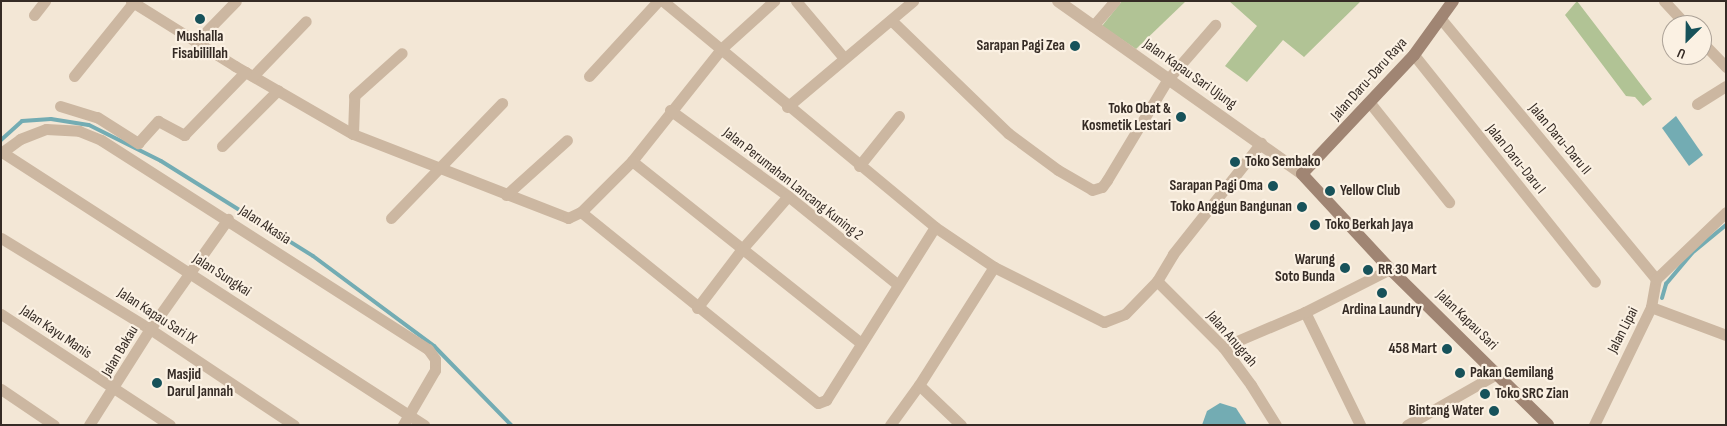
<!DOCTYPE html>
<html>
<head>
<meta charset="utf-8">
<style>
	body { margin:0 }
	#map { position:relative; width:1727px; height:426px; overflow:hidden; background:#f3e7d6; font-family:"Sofia Sans Condensed",sans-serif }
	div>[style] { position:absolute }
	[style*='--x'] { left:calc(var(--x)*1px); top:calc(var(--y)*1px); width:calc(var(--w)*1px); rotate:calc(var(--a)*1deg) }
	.green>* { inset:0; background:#b1c395 }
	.water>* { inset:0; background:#73acb3 }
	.stream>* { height:4px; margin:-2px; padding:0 2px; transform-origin:2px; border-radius:2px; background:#73acb3 }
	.minor>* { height:11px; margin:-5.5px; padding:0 5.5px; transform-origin:5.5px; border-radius:5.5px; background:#ccb7a1 }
	.tertiary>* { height:12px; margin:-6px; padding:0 6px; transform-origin:6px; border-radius:6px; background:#ccb7a1 }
	.secondary>* { height:12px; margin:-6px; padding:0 6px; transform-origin:6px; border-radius:6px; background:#a08573 }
	.dots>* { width:14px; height:14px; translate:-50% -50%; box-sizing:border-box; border:2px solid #fbf1e3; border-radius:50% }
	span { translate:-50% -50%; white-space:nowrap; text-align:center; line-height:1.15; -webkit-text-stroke:4.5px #fbf1e3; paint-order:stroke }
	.poi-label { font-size:15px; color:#352b25; font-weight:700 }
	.right { translate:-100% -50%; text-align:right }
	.left { translate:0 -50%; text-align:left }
	.street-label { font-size:15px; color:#352b25 }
	.frame { position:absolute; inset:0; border:2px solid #352b25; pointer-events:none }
	.north { position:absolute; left:1662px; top:15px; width:50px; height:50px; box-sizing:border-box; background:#fbf1e3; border:1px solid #aca297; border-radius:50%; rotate:203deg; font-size:14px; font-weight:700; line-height:20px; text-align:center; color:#352b25 }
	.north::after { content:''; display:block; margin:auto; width:18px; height:22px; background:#17525a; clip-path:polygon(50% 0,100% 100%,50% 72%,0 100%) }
</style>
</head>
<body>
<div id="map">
	<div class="green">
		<div style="clip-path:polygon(1122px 1px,1186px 1px,1136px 49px,1102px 26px)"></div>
		<div style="clip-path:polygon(1229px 1px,1361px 1px,1304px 57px,1283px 40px,1247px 82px,1225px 66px,1257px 26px)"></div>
		<div style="clip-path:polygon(1577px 1px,1652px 99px,1643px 106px,1635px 97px,1626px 96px,1565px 15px)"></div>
	</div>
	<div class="water">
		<div style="clip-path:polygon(1676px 116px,1703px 155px,1689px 166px,1662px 128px)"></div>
		<div style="clip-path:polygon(1220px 403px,1236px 408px,1247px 425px,1202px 425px,1207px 411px)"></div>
	</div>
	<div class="stream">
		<div style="--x:1;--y:140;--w:28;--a:-42"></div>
		<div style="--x:22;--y:121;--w:29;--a:-4"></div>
		<div style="--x:51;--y:119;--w:38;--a:9"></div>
		<div style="--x:89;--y:125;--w:80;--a:26.6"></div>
		<div style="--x:161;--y:161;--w:179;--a:32"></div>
		<div style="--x:313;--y:256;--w:151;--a:36.6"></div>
		<div style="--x:434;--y:346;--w:110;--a:45.7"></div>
		<div style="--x:1662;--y:298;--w:15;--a:-74"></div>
		<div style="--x:1666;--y:284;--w:40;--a:-50"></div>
		<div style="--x:1692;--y:253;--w:44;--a:-39.5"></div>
	</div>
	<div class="minor">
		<div style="--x:131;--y:1;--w:123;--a:32"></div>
		<div style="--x:235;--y:66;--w:136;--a:30"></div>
		<div style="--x:353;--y:134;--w:231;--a:21.3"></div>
		<div style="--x:568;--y:218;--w:14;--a:-25"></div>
		<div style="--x:581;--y:212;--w:72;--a:-45"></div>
		<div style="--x:632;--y:161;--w:143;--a:-51.5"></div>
		<div style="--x:721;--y:49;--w:72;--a:-42.2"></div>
		<div style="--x:663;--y:1;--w:354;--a:39.7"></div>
		<div style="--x:935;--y:227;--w:71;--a:34.1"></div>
		<div style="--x:994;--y:267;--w:123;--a:26.6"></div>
		<div style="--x:1104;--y:322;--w:22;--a:-21"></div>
		<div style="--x:1125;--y:314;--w:46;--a:-45.9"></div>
		<div style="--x:1157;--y:281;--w:31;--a:-59"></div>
		<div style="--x:1173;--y:254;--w:142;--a:-51.6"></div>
		<div style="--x:796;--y:1;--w:75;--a:49.9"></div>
		<div style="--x:1664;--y:1;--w:33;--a:47"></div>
		<div style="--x:34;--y:15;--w:18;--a:-52"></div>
		<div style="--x:1441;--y:19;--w:337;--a:50.4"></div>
		<div style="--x:891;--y:20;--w:163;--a:44"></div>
		<div style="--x:1008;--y:133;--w:62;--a:36.5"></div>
		<div style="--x:1058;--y:170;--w:39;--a:30"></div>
		<div style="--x:1092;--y:190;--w:10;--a:-17"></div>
		<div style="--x:1102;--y:187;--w:9;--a:-54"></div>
		<div style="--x:1107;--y:180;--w:118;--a:-58.9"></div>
		<div style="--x:1168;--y:79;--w:72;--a:-49"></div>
		<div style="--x:1093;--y:26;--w:33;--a:-49"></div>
		<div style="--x:196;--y:42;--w:57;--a:-45.7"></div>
		<div style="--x:1702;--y:42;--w:35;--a:46"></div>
		<div style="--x:1414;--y:55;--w:290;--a:51.4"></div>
		<div style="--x:74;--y:76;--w:94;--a:-51.1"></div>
		<div style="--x:253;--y:76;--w:76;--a:-46.1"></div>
		<div style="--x:589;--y:76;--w:102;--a:-47.4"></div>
		<div style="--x:1370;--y:103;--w:127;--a:51.4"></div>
		<div style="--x:1697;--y:104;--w:34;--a:-32"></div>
		<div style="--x:60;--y:106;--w:39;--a:17"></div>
		<div style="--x:97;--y:117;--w:49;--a:32.4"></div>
		<div style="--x:138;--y:143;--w:30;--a:-48"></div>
		<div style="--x:158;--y:121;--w:30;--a:28"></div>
		<div style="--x:184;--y:135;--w:88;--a:-45.9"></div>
		<div style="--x:787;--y:107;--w:165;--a:-40.1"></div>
		<div style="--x:670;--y:110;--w:146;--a:36.1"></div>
		<div style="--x:788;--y:196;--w:140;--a:38.9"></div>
		<div style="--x:353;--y:134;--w:38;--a:-88"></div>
		<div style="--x:354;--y:96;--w:64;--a:-41.9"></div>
		<div style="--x:222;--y:146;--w:79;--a:-45"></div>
		<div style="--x:2;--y:152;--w:503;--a:32.9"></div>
		<div style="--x:1;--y:153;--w:24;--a:-36"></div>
		<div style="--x:20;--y:139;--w:28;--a:-21"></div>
		<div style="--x:46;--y:129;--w:33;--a:3"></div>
		<div style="--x:79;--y:131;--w:24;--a:22"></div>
		<div style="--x:101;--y:140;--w:388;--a:32.6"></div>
		<div style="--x:428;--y:349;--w:12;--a:55"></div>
		<div style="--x:435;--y:359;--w:11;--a:90"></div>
		<div style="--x:435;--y:370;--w:64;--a:120.2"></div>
		<div style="--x:632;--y:161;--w:293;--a:38.5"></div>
		<div style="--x:859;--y:166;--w:64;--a:-51.3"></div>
		<div style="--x:506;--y:195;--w:82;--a:-42"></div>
		<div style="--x:581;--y:212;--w:304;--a:38.9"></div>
		<div style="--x:818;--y:403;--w:9;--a:-21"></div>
		<div style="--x:826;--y:400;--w:204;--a:-57.8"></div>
		<div style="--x:391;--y:218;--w:160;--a:-46"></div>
		<div style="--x:1;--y:238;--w:175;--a:31.4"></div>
		<div style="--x:150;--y:329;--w:173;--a:33.7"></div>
		<div style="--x:1157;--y:281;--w:93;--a:45"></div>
		<div style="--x:1223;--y:347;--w:47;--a:53.6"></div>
		<div style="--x:1251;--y:385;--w:47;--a:58"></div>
		<div style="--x:1651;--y:307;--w:80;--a:20.5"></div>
		<div style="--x:697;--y:308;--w:74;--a:-52.7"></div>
		<div style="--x:742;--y:249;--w:70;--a:-49"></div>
		<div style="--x:1305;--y:312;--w:126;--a:64"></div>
		<div style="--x:1;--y:314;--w:202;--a:33.3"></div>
		<div style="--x:1223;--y:347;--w:89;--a:-23.1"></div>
		<div style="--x:1305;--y:312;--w:95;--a:-26.8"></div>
		<div style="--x:1;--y:389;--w:64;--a:34.2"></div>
		<div style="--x:89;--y:425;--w:114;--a:-57.6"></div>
		<div style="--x:150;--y:329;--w:135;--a:-54.7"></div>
		<div style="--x:890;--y:425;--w:49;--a:-54.1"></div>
		<div style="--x:961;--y:425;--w:58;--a:-136.4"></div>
		<div style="--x:919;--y:385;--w:140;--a:-57.6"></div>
		<div style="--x:1407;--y:425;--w:105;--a:-29.7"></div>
		<div style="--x:1594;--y:425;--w:131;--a:-64.2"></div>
		<div style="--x:1651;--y:307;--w:28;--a:-80"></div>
		<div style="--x:1656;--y:279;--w:97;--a:-43.7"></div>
	</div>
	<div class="tertiary">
		<div style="--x:1058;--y:1;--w:299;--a:35.3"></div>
	</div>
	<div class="secondary">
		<div style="--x:1453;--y:1;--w:67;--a:125.8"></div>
		<div style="--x:1414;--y:55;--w:163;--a:133.3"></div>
		<div style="--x:1302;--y:174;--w:129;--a:47.2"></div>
		<div style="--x:1390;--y:269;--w:222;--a:44.6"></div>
	</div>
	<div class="dots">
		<div style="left:200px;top:19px;background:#17525a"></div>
		<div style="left:1075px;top:46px;background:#17525a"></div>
		<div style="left:1181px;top:117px;background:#17525a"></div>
		<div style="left:1235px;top:162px;background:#17525a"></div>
		<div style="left:1273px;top:186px;background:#17525a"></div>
		<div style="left:1330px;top:191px;background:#17525a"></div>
		<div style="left:1302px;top:207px;background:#17525a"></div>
		<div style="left:1315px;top:225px;background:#17525a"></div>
		<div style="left:1345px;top:268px;background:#17525a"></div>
		<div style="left:1368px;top:270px;background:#17525a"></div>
		<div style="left:1382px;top:293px;background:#17525a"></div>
		<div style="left:1447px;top:349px;background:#17525a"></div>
		<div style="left:1460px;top:373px;background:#17525a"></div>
		<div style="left:157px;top:383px;background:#17525a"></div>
		<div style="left:1485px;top:394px;background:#17525a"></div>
		<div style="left:1494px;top:411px;background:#17525a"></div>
	</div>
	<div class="poi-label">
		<span style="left:200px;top:45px">Mushalla<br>Fisabilillah</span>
		<span class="right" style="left:1065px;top:46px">Sarapan Pagi Zea</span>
		<span class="right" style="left:1171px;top:117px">Toko Obat &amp;<br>Kosmetik Lestari</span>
		<span class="left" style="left:1245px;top:162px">Toko Sembako</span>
		<span class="right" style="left:1263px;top:186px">Sarapan Pagi Oma</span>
		<span class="left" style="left:1340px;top:191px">Yellow Club</span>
		<span class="right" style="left:1292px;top:207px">Toko Anggun Bangunan</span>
		<span class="left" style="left:1325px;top:225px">Toko Berkah Jaya</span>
		<span class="right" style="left:1335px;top:268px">Warung<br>Soto Bunda</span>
		<span class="left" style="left:1378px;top:270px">RR 30 Mart</span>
		<span style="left:1382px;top:310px">Ardina Laundry</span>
		<span class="right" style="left:1437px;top:349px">458 Mart</span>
		<span class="left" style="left:1470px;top:373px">Pakan Gemilang</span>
		<span class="left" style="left:167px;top:383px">Masjid<br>Darul Jannah</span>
		<span class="left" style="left:1495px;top:394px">Toko SRC Zian</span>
		<span class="right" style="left:1484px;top:411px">Bintang Water</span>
	</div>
	<div class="street-label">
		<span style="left:1190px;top:74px;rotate:35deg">Jalan Kapau Sari Ujung</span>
		<span style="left:1369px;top:79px;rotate:-48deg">Jalan Daru-Daru Raya</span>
		<span style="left:1560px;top:139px;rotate:50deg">Jalan Daru-Daru II</span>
		<span style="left:1516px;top:159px;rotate:51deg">Jalan Daru-Daru I</span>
		<span style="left:793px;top:184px;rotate:38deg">Jalan Perumahan Lancang Kuning 2</span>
		<span style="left:265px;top:225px;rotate:33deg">Jalan Akasia</span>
		<span style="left:222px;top:275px;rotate:33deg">Jalan Sungkai</span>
		<span style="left:157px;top:316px;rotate:33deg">Jalan Kapau Sari IX</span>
		<span style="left:1467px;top:320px;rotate:44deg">Jalan Kapau Sari</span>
		<span style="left:1623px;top:330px;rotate:-63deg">Jalan Lipai</span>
		<span style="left:56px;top:332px;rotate:34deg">Jalan Kayu Manis</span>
		<span style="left:1232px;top:339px;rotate:49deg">Jalan Anugrah</span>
		<span style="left:120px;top:351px;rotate:-59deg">Jalan Bakau</span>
	</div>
	<div class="frame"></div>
	<div class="north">U</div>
</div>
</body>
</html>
